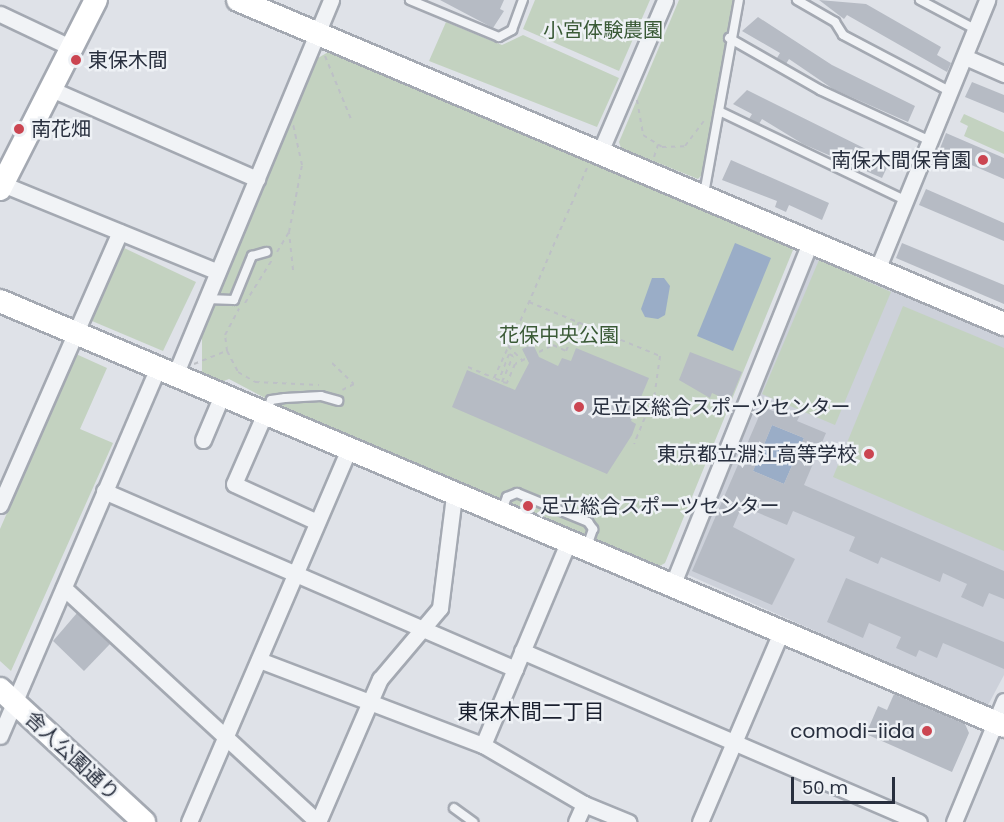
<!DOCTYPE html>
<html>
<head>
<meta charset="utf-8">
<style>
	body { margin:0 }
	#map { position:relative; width:1004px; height:822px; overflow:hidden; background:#dfe2e8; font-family:Poppins,"Noto Sans JP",sans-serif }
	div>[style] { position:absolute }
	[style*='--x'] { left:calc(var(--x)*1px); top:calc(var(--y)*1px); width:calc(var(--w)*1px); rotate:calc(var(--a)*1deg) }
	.built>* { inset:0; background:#cdd1da }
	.green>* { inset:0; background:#c3d2c0 }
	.water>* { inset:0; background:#9aadc7 }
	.building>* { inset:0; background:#b6bbc4 }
	.path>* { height:2px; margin-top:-1px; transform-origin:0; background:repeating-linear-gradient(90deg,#bdc0c6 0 4.5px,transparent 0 9px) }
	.roads { filter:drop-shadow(2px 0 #a4a9b2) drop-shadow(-2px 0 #a4a9b2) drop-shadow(0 2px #a4a9b2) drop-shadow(0 -2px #a4a9b2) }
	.lane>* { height:8px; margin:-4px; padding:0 4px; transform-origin:4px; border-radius:4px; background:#f1f3f6 }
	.street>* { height:15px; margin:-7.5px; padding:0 7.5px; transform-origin:7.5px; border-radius:7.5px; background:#f1f3f6 }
	.secondary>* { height:22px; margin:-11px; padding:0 11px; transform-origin:11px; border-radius:11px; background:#fff }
	.dots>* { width:16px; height:16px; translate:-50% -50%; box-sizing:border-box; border:3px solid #eef1f5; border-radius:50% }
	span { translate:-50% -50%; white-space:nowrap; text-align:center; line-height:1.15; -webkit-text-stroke:5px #eef1f5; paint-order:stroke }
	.park-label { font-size:20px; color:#3a5a36 }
	.poi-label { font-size:20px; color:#282f3e }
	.left { translate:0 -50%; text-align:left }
	.right { translate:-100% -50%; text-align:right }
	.street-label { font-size:20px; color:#282f3e }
	.neighbourhood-label { font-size:21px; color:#1a202f }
	.scale { position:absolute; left:791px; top:777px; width:104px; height:27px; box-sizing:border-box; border:3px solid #282f3e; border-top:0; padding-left:8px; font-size:18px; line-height:21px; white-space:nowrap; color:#282f3e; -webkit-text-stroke:4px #eef1f5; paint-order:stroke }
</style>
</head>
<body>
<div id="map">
	<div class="built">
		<div style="clip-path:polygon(819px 254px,1004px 333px,1004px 675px,987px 707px,686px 574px,813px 256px)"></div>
	</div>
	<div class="green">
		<div style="clip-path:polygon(535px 0,650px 0,619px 71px,523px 29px)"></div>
		<div style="clip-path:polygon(679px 0,733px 0,706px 170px,698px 179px,621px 148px,619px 142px)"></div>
		<div style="clip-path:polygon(446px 22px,502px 45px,523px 35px,619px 78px,597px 127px,429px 61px)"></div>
		<div style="clip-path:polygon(330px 51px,791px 243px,793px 250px,665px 563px,658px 567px,286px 409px,229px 379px,221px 382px,202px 374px,202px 333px,318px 58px)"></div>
		<div style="clip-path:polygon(964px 114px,1004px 132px,1004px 154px,964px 136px,968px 126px,960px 122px)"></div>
		<div style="clip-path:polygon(122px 247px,196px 282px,163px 351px,92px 321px)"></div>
		<div style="clip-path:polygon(819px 260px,891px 292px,835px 425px,762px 394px)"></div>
		<div style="clip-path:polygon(903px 306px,1004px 348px,1004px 551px,833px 477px)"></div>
		<div style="clip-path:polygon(76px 354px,107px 368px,80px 429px,113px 443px,11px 671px,0 661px,0 529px)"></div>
	</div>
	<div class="water">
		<div style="clip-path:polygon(735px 243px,771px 258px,733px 351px,697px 336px)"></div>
		<div style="clip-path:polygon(652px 278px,664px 278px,670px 286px,665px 315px,658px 319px,645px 317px,641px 309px)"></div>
		<div style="clip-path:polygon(772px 425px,804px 438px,784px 484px,753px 471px)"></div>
	</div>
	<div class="building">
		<div style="clip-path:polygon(440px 0,504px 0,500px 9px,504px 11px,493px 28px)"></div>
		<div style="clip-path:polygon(819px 0,866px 4px,941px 47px,937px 55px,951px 63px,947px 72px,847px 15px,844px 19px)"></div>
		<div style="clip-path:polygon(758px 17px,832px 65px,915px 106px,908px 122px,833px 89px,789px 59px,786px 64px,777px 58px,780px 53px,742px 31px)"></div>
		<div style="clip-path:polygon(972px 82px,1004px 95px,1004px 113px,965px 97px)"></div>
		<div style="clip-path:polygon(747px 90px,890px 161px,882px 178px,803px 144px,762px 119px,759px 124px,749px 119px,752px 114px,733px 104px)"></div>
		<div style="clip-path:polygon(946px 133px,1004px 158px,1004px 179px,939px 151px)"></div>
		<div style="clip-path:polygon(731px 160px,829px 203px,822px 220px,789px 205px,786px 212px,775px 207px,777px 201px,722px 180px)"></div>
		<div style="clip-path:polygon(926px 189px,1004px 223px,1004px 241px,919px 205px)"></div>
		<div style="clip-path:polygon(902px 243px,1004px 285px,1004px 304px,896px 258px)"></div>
		<div style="clip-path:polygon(533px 344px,539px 357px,558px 366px,562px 358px,571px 361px,576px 348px,649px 378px,631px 421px,636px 424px,632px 435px,607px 474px,452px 407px,467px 370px,515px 390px,529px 363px,522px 349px)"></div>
		<div style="clip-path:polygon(690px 352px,742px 372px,730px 401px,712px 393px,710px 398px,679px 380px)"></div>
		<div style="clip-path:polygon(evenodd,763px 407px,785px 416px,788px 410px,800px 415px,797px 421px,826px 433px,804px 485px,1004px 571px,1004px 599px,989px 593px,983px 607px,961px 597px,967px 584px,943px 573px,940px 582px,881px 557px,878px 564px,849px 551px,855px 537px,793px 511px,787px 525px,742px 506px,733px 527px,795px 559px,772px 605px,692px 571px,763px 407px,772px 425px,804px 438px,784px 484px,753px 471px,772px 425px)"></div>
		<div style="clip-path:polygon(846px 578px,1004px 642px,1004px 669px,943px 643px,937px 658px,919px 650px,916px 657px,896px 648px,901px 637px,869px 623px,863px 638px,827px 622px)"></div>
		<div style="clip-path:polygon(77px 613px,110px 644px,84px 671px,53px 641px)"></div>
		<div style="clip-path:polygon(894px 694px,965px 724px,969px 733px,952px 772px,866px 734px,878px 706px,887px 710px)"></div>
	</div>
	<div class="path">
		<div style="--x:325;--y:56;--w:68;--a:67.6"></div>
		<div style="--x:637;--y:100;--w:36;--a:80"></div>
		<div style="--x:643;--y:135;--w:22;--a:32"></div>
		<div style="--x:662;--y:147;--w:23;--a:-2"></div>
		<div style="--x:685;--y:146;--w:31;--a:-53"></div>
		<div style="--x:654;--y:157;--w:13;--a:-72"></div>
		<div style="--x:587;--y:168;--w:146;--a:113.4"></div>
		<div style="--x:529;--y:302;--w:142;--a:22.4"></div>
		<div style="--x:660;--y:356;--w:37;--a:98"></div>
		<div style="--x:655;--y:393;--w:55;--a:112.4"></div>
		<div style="--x:277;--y:252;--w:23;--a:-59"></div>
		<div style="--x:293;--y:270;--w:38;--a:-96"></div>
		<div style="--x:289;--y:232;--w:68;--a:-79"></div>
		<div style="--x:302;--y:165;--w:42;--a:-102.4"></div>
		<div style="--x:245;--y:303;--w:51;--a:-57.9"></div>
		<div style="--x:508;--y:346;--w:20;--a:45"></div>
		<div style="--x:227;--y:351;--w:16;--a:-97"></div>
		<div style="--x:225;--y:335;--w:30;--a:-62"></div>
		<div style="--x:539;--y:352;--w:16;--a:-27"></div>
		<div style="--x:553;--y:345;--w:14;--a:25"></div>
		<div style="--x:566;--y:351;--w:32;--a:-66"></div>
		<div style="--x:525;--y:359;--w:11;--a:153"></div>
		<div style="--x:515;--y:364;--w:21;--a:113"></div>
		<div style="--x:507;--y:383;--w:5;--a:-169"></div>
		<div style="--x:502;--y:382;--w:28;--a:-67"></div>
		<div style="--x:513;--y:356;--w:4;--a:-153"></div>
		<div style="--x:509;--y:354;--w:28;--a:111"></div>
		<div style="--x:499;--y:380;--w:5;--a:-158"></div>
		<div style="--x:494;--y:378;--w:84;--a:-65.3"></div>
		<div style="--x:332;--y:363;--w:30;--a:44"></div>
		<div style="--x:354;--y:384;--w:13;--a:153"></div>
		<div style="--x:194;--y:364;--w:35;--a:-22"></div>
		<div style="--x:227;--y:351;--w:24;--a:62"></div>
		<div style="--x:238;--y:372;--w:20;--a:30"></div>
		<div style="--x:255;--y:382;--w:64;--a:2.7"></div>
		<div style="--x:468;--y:367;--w:28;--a:23"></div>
	</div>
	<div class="roads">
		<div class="lane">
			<div style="--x:410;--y:0;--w:96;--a:22.6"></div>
			<div style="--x:499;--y:37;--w:15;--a:-28"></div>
			<div style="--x:512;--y:30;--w:32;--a:-70"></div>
			<div style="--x:797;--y:0;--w:44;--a:30.1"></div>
			<div style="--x:835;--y:22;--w:15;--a:58"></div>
			<div style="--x:843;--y:35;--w:122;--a:27.8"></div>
			<div style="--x:920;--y:0;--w:62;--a:27.8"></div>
			<div style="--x:729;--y:38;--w:105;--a:29.7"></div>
			<div style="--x:820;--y:90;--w:119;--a:24.8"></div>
			<div style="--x:719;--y:111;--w:206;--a:25.6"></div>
			<div style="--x:704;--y:194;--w:197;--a:-79.8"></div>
			<div style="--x:207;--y:299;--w:27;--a:2"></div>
			<div style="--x:234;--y:300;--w:48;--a:-67.8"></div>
			<div style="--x:252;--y:256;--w:15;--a:-16"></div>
			<div style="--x:266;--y:412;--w:13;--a:-67"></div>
			<div style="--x:271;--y:400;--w:14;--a:-8"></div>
			<div style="--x:285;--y:398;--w:36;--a:-3"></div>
			<div style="--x:321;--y:396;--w:18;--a:16"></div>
			<div style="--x:502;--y:510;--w:14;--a:-69"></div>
			<div style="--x:507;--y:497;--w:11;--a:-22"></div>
			<div style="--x:517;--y:493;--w:77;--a:22.2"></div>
			<div style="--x:588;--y:522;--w:9;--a:54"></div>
			<div style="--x:593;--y:529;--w:18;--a:109"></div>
			<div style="--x:454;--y:808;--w:24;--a:36"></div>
		</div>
		<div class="street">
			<div style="--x:0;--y:14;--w:80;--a:25.3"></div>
			<div style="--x:965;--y:57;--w:43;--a:23.6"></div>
			<div style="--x:51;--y:89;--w:225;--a:23.6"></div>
			<div style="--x:600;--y:152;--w:165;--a:-66.8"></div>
			<div style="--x:0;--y:183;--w:235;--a:22.2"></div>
			<div style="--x:877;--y:270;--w:292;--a:-67.8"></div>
			<div style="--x:175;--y:375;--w:406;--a:-67.4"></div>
			<div style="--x:265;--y:413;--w:77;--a:113.6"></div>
			<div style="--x:234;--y:484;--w:91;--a:24.6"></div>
			<div style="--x:203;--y:440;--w:49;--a:-67.1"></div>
			<div style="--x:104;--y:491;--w:448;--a:23.4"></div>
			<div style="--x:0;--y:505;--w:298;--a:-66.3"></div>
			<div style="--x:672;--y:586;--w:372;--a:-68.1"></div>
			<div style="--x:64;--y:588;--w:345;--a:42.7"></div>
			<div style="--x:522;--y:651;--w:432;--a:23.3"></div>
			<div style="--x:259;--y:660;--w:240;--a:20.8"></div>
			<div style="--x:483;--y:745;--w:117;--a:30.3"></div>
			<div style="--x:584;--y:804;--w:48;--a:22.2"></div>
			<div style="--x:0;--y:736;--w:400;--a:-66.8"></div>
			<div style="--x:483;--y:745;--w:219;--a:-67.2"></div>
			<div style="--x:189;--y:822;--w:406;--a:-66.8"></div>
			<div style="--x:318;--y:822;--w:156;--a:-66.6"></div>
			<div style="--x:380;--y:679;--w:93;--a:-49.8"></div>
			<div style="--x:440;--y:608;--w:114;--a:-82.9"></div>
			<div style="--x:576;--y:822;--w:20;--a:-66"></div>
			<div style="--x:700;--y:822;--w:207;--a:-66.9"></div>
			<div style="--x:954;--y:822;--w:131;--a:-67.5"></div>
		</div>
		<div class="secondary">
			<div style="--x:238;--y:0;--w:832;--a:22.93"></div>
			<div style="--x:0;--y:189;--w:212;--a:-63.1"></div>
			<div style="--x:0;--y:301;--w:1090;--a:22.94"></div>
			<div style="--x:0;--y:689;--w:196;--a:42.7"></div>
		</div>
	</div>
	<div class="dots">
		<div style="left:76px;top:60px;background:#cb4551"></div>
		<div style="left:19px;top:129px;background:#cb4551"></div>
		<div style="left:983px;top:160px;background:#cb4551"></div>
		<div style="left:579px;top:407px;background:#cb4551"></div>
		<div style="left:869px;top:454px;background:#cb4551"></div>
		<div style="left:528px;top:506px;background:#cb4551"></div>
		<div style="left:927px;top:731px;background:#cb4551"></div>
	</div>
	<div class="park-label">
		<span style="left:603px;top:30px">小宮体験農園</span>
		<span style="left:559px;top:335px">花保中央公園</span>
	</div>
	<div class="poi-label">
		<span class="left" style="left:88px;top:60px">東保木間</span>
		<span class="left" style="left:31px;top:129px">南花畑</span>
		<span class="right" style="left:971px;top:160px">南保木間保育園</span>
		<span class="left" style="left:591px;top:407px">足立区総合スポーツセンター</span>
		<span class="right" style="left:857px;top:454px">東京都立淵江高等学校</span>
		<span class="left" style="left:540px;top:506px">足立総合スポーツセンター</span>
		<span class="right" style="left:915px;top:731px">comodi-iida</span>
	</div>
	<div class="street-label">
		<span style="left:72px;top:756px;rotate:43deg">舎人公園通り</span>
	</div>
	<div class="neighbourhood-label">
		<span style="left:531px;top:712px">東保木間二丁目</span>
	</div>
	<div class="scale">50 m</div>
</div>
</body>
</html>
